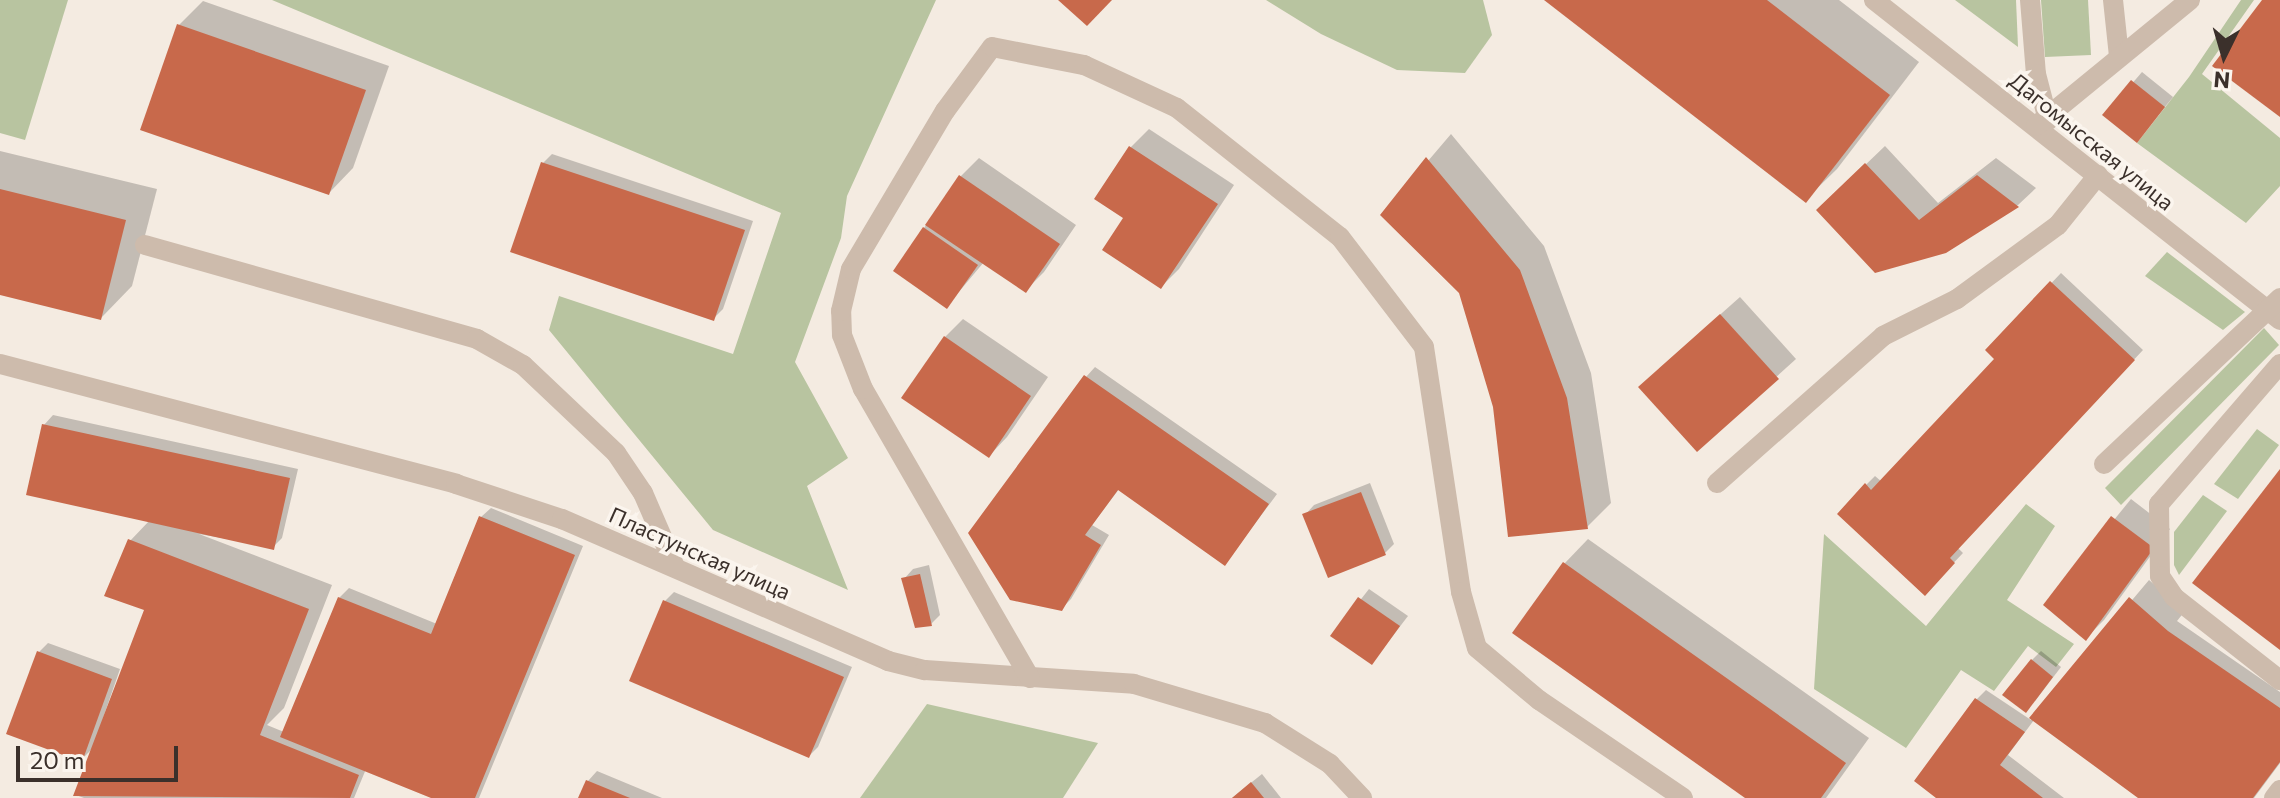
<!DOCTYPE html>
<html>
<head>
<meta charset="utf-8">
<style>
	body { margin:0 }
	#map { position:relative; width:2280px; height:798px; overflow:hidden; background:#f4ebe1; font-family:Commissioner,sans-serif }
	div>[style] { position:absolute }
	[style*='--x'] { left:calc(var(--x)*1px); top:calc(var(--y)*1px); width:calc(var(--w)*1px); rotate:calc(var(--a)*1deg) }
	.green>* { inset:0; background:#b8c4a0 }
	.shadow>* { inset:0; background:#0003 }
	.building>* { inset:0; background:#c8694b }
	.minor>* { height:20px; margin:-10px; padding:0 10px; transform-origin:10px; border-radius:10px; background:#cdbbac }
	span { translate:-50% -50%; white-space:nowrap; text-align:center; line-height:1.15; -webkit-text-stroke:7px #fbf5ee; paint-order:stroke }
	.street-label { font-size:22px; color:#3b302b }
	.north { position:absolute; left:2184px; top:16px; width:80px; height:80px; -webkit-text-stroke:6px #fbf5ee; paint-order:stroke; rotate:185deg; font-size:22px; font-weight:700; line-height:32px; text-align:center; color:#3b302b }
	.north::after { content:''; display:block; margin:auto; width:28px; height:36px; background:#3b302b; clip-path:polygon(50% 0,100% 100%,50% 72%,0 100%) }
	.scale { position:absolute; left:16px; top:746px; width:162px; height:36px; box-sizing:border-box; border:4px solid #3b302b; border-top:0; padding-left:10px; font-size:24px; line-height:28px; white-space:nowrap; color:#3b302b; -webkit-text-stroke:6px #fbf5ee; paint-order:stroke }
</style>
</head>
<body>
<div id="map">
	<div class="green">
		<div style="clip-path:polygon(0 0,68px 0,25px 140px,0 133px)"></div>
		<div style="clip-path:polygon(272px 0,936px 0,847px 196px,841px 238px,795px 362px,848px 458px,807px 486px,848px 590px,713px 530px,549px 330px,559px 296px,733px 354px,781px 213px)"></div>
		<div style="clip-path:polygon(1266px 0,1483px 0,1492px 35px,1465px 73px,1397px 70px,1321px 34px)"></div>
		<div style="clip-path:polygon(1955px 0,2016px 0,2018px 47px)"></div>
		<div style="clip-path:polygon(2041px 0,2088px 0,2091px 55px,2045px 57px)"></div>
		<div style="clip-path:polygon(2241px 0,2254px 0,2202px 74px,2280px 138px,2280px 186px,2246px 223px,2137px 143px,2189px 77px)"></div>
		<div style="clip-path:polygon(2167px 252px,2245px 312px,2223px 330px,2145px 276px)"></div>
		<div style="clip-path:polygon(2264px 328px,2279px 345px,2121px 505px,2105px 488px)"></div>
		<div style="clip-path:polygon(2257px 429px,2279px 445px,2238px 499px,2214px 484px)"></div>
		<div style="clip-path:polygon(2203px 495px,2227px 511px,2179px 575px,2174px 565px,2174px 532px)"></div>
		<div style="clip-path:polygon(2026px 504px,2055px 526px,2007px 600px,2074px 644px,2056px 667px,2028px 646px,1994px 691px,1961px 670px,1906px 748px,1814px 689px,1824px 534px,1926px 626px)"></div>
		<div style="clip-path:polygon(927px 704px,1098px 743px,1063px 798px,860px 798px)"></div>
	</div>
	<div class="shadow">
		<div style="clip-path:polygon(1548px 0,1839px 0,1919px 62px,1837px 169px,1805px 200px)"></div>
		<div style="clip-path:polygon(203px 1px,389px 66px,353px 168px,329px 193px,179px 25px)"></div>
		<div style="clip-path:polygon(2142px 72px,2173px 97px,2137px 141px,2105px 115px)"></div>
		<div style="clip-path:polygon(1149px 129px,1234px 185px,1179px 269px,1161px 287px,1125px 218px,1131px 147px)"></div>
		<div style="clip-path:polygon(1451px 134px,1544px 246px,1591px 373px,1611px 503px,1587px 527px,1495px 406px,1461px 292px,1382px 215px)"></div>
		<div style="clip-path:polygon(1885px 146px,1938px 203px,1996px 158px,2036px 188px,2018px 205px,1945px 251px,1837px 192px)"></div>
		<div style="clip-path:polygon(0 151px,157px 189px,132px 286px,101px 318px,0 293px)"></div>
		<div style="clip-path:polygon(552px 154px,753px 221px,723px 309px,714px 318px,543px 163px)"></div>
		<div style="clip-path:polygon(979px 158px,1076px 225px,1044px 272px,1026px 290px,984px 262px,947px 306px,924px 228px,960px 177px)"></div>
		<div style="clip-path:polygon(2061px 273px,2143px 350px,1958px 548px,1963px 553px,1925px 593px,1866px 485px,1875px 476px,1882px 482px,1997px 359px,1988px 350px)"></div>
		<div style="clip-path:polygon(1740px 297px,1796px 359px,1697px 449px,1659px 369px)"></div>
		<div style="clip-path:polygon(963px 319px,1048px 377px,1007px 437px,989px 456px,945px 337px)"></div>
		<div style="clip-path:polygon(1095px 367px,1277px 494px,1225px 564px,1119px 489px,1092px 525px,1109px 535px,1071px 599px,1061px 609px,1086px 377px)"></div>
		<div style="clip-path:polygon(53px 415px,298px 469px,282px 538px,273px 547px,199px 534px,332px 585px,284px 708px,267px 725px,284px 732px,339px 598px,349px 588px,437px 624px,481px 517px,491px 508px,583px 546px,479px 798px,436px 798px,366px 769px,354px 798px,84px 798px,76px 795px,96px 745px,82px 759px,39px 652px,48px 643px,120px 669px,102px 721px,146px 609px,130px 541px,150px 520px,44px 425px)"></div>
		<div style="clip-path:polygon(1370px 483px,1394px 544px,1385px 553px,1305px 515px,1314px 505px)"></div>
		<div style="clip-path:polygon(2131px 499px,2170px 529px,2104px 620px,2086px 638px,2045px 605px)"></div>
		<div style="clip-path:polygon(1588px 539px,1869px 738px,1826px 798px,1748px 798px,1564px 564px)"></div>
		<div style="clip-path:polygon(929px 565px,940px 615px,931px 624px,904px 579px,913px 569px)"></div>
		<div style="clip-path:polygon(2149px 580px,2185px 611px,2177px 621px,2280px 692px,2280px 763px,2254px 798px,2140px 798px,2034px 720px,2008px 755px,2064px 798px,1939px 798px,1976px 700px,1986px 690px,2031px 720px)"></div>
		<div style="clip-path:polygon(1369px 589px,1408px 616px,1372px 663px,1333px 635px)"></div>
		<div style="clip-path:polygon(674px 592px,852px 667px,818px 747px,809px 756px,665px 601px)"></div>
		<div style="clip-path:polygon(2041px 651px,2061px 667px,2035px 701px,2032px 660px)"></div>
		<div style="clip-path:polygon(597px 771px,662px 798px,580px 798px,588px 781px)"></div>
		<div style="clip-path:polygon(1262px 774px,1281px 798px,1232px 798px)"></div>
	</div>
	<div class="building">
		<div style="clip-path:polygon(1058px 0,1112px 0,1087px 26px)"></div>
		<div style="clip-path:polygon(1544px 0,1767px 0,1890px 95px,1806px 203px)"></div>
		<div style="clip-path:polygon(2262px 0,2280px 0,2280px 117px,2212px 66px)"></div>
		<div style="clip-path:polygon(177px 24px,366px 90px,329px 195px,140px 130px)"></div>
		<div style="clip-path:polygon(2131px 80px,2165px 107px,2137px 143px,2102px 115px)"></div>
		<div style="clip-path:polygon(1129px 146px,1218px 204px,1161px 289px,1102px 250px,1123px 218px,1094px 199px)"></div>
		<div style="clip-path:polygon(1426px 157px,1520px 270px,1567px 398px,1588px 529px,1508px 537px,1493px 407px,1459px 293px,1380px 215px)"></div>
		<div style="clip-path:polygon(541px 162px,745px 230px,714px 321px,510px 252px)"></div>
		<div style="clip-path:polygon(1865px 163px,1919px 220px,1977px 175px,2019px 207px,1946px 253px,1875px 273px,1816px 210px)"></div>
		<div style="clip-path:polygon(959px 175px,1060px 244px,1026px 293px,925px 225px)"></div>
		<div style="clip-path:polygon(0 189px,126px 220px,101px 320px,0 295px)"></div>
		<div style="clip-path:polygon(923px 227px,978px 265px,947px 309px,893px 271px)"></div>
		<div style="clip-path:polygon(2050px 281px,2135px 360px,1950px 558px,1955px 563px,1925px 596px,1837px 514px,1865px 483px,1871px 490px,1994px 359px,1985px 350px)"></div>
		<div style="clip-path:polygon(1720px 314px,1779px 379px,1697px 452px,1638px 387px)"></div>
		<div style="clip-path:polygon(944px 336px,1031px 396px,989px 458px,901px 398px)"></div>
		<div style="clip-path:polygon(1084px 375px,1269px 504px,1225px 566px,1118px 490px,1085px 535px,1101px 545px,1062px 611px,1010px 600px,968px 533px)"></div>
		<div style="clip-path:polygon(42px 424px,290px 478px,274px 550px,26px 495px)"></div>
		<div style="clip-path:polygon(2280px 469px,2280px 650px,2192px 583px)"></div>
		<div style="clip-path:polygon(1361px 492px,1386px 555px,1328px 578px,1302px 514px)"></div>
		<div style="clip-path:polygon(479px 516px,575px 555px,475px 798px,431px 798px,280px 737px,338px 597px,431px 634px)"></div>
		<div style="clip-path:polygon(2111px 516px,2154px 548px,2086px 641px,2043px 605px)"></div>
		<div style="clip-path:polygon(128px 539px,309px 609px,260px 735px,359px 775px,350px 798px,73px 796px,144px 610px,104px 596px)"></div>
		<div style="clip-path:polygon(1563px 562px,1846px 763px,1821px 798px,1745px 798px,1512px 633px)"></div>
		<div style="clip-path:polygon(920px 574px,932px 626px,915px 628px,901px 578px)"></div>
		<div style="clip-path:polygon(1358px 597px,1400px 626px,1372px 665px,1330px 636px)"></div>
		<div style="clip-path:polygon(2129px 597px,2168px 631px,2280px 708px,2280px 762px,2253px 798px,2138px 798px,2029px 718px)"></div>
		<div style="clip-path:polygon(663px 600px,844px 677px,809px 758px,629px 681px)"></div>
		<div style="clip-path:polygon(37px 651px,112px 679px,82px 762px,6px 734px)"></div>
		<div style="clip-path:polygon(2031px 659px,2053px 677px,2026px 713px,2002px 695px)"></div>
		<div style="clip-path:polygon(1975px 698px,2025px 732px,2000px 765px,2043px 798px,1936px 798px,1914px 781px)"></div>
		<div style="clip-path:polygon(586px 780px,630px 798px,578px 798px)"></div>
		<div style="clip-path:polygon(1251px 782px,1264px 798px,1232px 798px)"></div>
	</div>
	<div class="minor">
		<div style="--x:1874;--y:0;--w:517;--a:38.24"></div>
		<div style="--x:2030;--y:0;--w:74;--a:85.4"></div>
		<div style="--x:2036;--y:74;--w:48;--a:75.4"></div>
		<div style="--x:2113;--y:0;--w:56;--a:83.9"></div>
		<div style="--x:2036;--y:126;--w:199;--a:-39.3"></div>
		<div style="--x:145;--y:245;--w:345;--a:15.8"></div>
		<div style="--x:477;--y:339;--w:53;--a:29.5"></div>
		<div style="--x:523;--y:365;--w:128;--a:43.4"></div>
		<div style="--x:616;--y:453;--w:48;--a:56"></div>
		<div style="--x:643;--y:493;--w:81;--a:66.6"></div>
		<div style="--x:0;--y:364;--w:472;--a:14.7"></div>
		<div style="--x:456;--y:484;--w:112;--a:18.3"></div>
		<div style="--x:562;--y:519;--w:356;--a:23.5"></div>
		<div style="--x:888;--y:661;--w:38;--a:14"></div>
		<div style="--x:925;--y:670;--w:209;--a:3.8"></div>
		<div style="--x:1134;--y:684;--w:137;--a:16.6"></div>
		<div style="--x:1265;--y:723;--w:77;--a:32.2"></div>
		<div style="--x:1330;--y:764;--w:47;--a:46.7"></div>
		<div style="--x:2280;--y:364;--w:185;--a:130.8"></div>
		<div style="--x:2159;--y:504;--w:72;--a:89.2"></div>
		<div style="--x:2160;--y:576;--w:25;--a:56"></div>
		<div style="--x:2174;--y:597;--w:135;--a:38.1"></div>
		<div style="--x:2104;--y:464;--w:242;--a:-43.3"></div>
		<div style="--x:1717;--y:483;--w:222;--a:-41.5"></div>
		<div style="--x:1883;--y:336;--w:83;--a:-26.6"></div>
		<div style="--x:1957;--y:299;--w:125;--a:-36.2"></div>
		<div style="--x:2058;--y:225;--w:64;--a:-51.3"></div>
		<div style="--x:1030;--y:678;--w:334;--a:-120"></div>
		<div style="--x:863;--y:389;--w:58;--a:-111.3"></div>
		<div style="--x:842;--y:335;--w:24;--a:-92"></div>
		<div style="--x:841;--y:311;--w:43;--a:-76.6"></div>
		<div style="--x:851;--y:269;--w:184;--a:-59.3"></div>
		<div style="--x:945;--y:111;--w:79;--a:-53.7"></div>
		<div style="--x:992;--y:47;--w:94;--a:11.1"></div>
		<div style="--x:1084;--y:65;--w:102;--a:24.8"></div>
		<div style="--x:1177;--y:108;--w:208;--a:38.4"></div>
		<div style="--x:1340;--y:237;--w:138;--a:52.6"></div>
		<div style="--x:1424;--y:347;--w:248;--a:81.4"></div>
		<div style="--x:1461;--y:592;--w:58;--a:74.1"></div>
		<div style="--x:1477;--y:648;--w:81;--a:40"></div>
		<div style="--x:1539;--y:700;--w:174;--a:34.2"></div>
		<div style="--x:2274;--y:798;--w:10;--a:-53"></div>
	</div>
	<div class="street-label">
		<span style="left:2092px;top:141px;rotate:39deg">Дагомысская улица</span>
		<span style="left:700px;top:553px;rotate:24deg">Пластунская улица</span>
	</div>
	<div class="north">N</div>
	<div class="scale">20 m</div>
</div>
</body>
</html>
